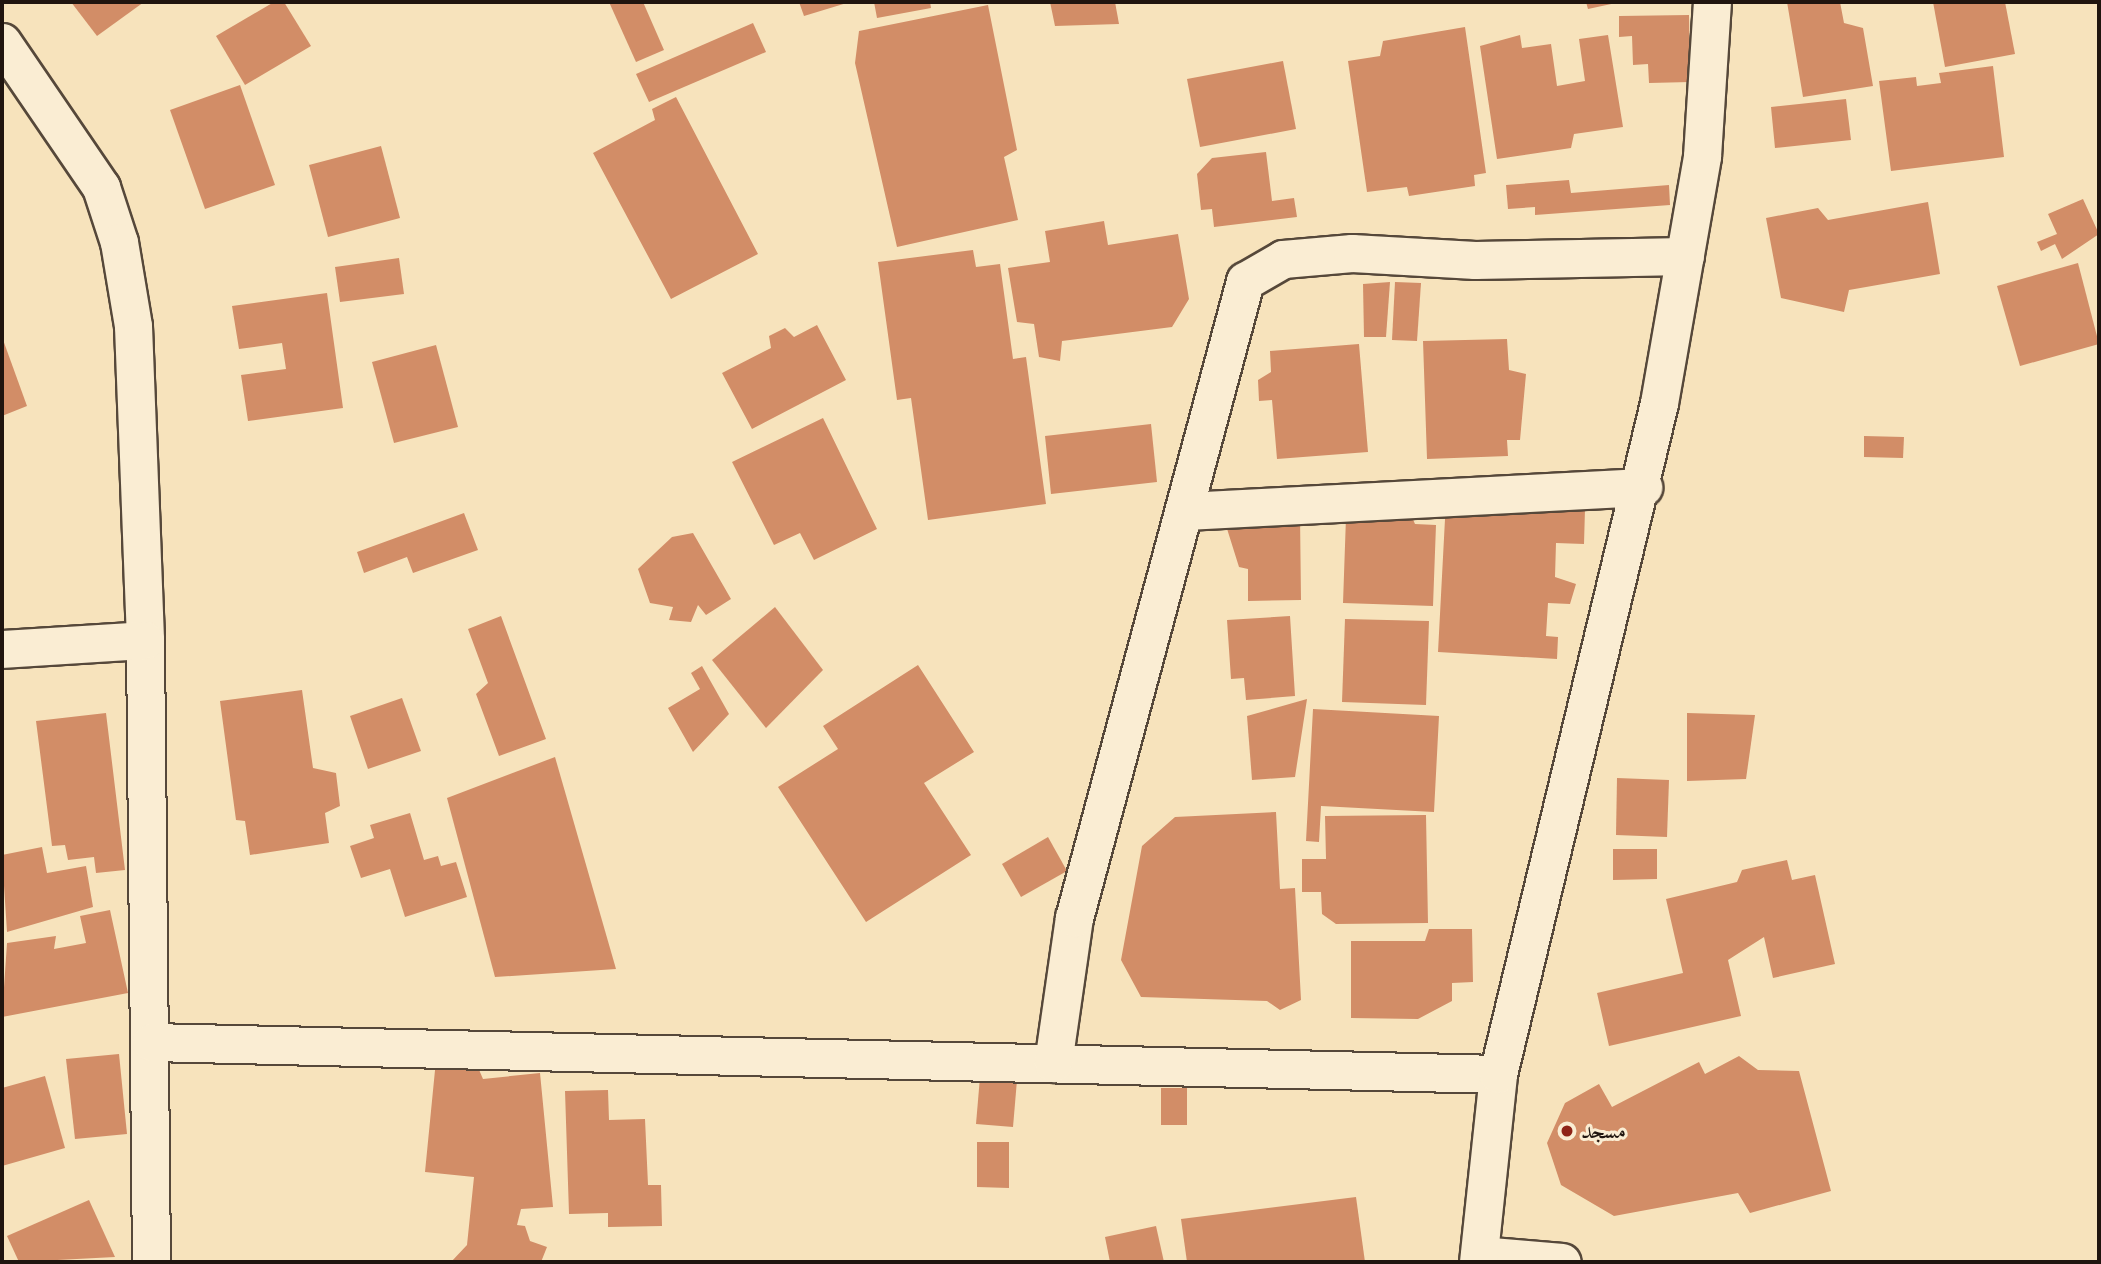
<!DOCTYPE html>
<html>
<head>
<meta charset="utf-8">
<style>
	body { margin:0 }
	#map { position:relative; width:2101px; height:1264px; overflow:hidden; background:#f7e3bc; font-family:"IM FELL Double Pica",Amiri,serif }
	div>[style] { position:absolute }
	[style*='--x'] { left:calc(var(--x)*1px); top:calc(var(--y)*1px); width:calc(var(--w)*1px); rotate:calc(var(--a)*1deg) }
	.building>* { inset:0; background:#d28d67 }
	.roads { filter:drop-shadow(2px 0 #56483a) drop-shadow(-2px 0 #56483a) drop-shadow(0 2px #56483a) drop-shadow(0 -2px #56483a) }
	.minor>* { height:37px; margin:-18.5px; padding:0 18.5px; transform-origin:18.5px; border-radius:18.5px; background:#faedd3 }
	.dots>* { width:19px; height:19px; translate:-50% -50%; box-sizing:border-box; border:4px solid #faedd3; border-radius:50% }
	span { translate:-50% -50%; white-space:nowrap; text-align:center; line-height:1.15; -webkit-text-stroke:6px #faedd3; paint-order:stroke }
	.poi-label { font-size:23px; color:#20150f }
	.left { translate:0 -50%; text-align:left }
	.frame { position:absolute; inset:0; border:4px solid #20150f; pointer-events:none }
</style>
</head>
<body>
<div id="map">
	<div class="building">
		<div style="clip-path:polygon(71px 2px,144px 2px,97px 36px)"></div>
		<div style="clip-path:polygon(274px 2px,284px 2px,311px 46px,245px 85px,216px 36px)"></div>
		<div style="clip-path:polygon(609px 2px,643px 2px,664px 50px,636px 62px)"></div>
		<div style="clip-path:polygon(799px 2px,850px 2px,804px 16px)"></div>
		<div style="clip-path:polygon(874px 2px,930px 2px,931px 8px,877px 18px)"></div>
		<div style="clip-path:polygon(1050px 2px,1115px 2px,1119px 24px,1055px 26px)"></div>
		<div style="clip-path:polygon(1586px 2px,1616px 2px,1616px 3px,1588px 9px)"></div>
		<div style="clip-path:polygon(1787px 2px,1840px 2px,1844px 23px,1863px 28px,1873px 86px,1803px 97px)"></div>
		<div style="clip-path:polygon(1933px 2px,2005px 2px,2015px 54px,1945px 67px)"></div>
		<div style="clip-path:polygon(988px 5px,1017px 150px,1004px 157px,1018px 220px,897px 247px,855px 63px,859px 31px)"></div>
		<div style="clip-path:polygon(1689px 15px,1690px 82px,1649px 83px,1648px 64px,1633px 65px,1632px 36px,1619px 37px,1619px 16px)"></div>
		<div style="clip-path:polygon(753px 23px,766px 52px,649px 102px,636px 74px)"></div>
		<div style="clip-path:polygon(1465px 27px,1486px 173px,1474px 175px,1475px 186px,1409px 196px,1407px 187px,1367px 192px,1348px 61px,1380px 56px,1383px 41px)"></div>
		<div style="clip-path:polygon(1520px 35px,1522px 48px,1551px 44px,1557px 86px,1585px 81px,1579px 39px,1608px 35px,1623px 127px,1574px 134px,1571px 148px,1497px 159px,1480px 46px)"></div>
		<div style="clip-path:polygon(1283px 61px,1296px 129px,1200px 147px,1187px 79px)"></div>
		<div style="clip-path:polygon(1993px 66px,2004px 157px,1891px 171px,1879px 81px,1916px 77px,1917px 86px,1941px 83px,1939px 73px)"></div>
		<div style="clip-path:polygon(240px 85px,275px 185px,205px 209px,170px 110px)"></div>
		<div style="clip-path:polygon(676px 97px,758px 254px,671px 299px,593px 153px,655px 120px,652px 109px)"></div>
		<div style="clip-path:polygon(1846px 99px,1851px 140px,1775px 148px,1771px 107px)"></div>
		<div style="clip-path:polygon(381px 146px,400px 218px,328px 237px,309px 165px)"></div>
		<div style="clip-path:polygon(1266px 152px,1272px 201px,1294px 198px,1297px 217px,1214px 227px,1212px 209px,1201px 210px,1197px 174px,1212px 158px)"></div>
		<div style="clip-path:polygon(1569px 180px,1571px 193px,1669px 185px,1670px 205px,1535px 215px,1535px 207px,1508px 209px,1506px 185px)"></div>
		<div style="clip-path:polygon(2083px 199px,2099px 234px,2062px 259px,2055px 244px,2041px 251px,2037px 242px,2057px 234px,2048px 214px)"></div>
		<div style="clip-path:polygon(1928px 202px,1940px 274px,1849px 290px,1844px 312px,1781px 298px,1766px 218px,1818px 208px,1828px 220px)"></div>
		<div style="clip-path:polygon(1104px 221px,1108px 245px,1178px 234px,1189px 299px,1172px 327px,1062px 341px,1060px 361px,1039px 357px,1034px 324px,1017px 322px,1008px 268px,1050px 262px,1045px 231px)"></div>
		<div style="clip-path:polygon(973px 250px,976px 267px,1000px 264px,1013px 359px,1026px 357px,1046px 504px,928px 520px,911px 398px,897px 400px,878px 262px)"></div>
		<div style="clip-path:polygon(399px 258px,404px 294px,340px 302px,335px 267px)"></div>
		<div style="clip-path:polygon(2078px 263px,2099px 344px,2020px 366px,1997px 286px)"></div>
		<div style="clip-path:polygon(1390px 282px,1386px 337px,1364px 337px,1363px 284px)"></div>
		<div style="clip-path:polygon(1395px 282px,1421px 283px,1417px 341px,1392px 340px)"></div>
		<div style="clip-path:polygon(327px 293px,343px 408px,248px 421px,241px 375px,286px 369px,282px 343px,239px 349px,232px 306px)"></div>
		<div style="clip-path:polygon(817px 325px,846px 380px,752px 429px,722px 373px,771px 348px,769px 336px,785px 328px,794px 337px)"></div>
		<div style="clip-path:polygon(2px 337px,27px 406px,2px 416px)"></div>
		<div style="clip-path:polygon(1507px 339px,1509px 370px,1526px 374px,1520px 440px,1507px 440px,1508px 456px,1427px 459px,1423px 341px)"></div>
		<div style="clip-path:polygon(1359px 344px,1368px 452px,1277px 459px,1272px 400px,1259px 401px,1258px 380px,1271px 372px,1270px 351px)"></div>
		<div style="clip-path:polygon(436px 345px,458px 427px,394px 443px,372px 362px)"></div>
		<div style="clip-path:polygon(823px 418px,877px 529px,814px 560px,800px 533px,774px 545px,732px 462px)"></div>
		<div style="clip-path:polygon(1151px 424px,1157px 482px,1051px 494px,1045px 436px)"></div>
		<div style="clip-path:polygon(1864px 436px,1904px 437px,1903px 458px,1864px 457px)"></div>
		<div style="clip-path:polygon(1446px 500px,1585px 509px,1584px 544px,1556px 543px,1555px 577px,1576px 584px,1570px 604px,1548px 603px,1546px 636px,1558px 637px,1557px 659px,1438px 652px)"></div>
		<div style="clip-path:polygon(1409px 510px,1415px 524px,1436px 525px,1433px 606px,1343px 603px,1346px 517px)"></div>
		<div style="clip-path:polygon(464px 513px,478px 550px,413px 573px,407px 557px,364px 573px,357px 552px)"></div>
		<div style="clip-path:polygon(1300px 515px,1301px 600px,1248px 601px,1248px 569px,1239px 567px,1223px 516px)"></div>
		<div style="clip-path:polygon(693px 533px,731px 599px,706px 615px,698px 605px,691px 622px,669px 620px,673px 607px,650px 603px,638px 569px,672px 537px)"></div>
		<div style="clip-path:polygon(775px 607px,823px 670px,766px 728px,712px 660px)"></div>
		<div style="clip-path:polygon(501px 616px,546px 739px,499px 756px,476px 694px,488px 683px,468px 629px)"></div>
		<div style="clip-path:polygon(1290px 616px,1295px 696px,1246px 700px,1244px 678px,1231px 679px,1227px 620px)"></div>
		<div style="clip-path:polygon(1345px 619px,1429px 621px,1426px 705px,1342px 702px)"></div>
		<div style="clip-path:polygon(918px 665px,974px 752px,924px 783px,971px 855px,866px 922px,778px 787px,838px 749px,823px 726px)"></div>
		<div style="clip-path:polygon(702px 666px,729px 714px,693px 752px,668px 708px,700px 689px,691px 673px)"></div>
		<div style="clip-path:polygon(302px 690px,313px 768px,336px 773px,340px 806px,325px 813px,329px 843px,250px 855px,245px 821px,236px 820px,220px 701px)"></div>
		<div style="clip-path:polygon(402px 698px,421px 751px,368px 769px,350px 716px)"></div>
		<div style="clip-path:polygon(1307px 699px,1295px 777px,1252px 780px,1247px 716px)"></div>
		<div style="clip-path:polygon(1313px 709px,1439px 716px,1434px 812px,1321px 806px,1319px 842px,1306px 841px)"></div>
		<div style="clip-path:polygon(106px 713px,125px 870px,96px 873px,94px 857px,68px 860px,65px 845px,52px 846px,36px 721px)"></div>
		<div style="clip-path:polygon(1687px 713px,1755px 715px,1746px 779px,1687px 781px)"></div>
		<div style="clip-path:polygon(555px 757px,616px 969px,495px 977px,447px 798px)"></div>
		<div style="clip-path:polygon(1617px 778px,1669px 780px,1667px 837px,1616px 835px)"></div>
		<div style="clip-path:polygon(1276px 812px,1280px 889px,1295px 888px,1301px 1000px,1280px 1010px,1267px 1001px,1141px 997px,1121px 960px,1142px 846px,1175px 817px)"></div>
		<div style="clip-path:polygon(410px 813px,424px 860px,438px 856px,441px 866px,456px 862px,467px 897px,405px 917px,390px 869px,361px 878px,350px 846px,374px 838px,370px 825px)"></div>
		<div style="clip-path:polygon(1426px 815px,1428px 923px,1336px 924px,1322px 914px,1321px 892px,1302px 892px,1302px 859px,1326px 859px,1325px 816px)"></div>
		<div style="clip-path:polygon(1048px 837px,1067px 871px,1021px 897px,1002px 864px)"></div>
		<div style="clip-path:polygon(42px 847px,47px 873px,86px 866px,93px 907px,7px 932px,2px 855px)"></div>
		<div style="clip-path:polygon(1613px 849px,1657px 849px,1657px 879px,1613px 880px)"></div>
		<div style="clip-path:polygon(1787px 860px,1792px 880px,1815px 875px,1835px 964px,1773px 978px,1764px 937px,1728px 960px,1741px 1016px,1609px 1046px,1597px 993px,1683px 973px,1666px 899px,1737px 882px,1742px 870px)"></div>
		<div style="clip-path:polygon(110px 910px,128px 993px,2px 1017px,7px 943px,56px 936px,54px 949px,86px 943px,80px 916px)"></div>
		<div style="clip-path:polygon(1429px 929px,1472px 929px,1473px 982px,1452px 983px,1452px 1001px,1418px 1019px,1351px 1018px,1351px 941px,1425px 941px)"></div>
		<div style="clip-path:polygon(119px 1054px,127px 1134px,75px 1139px,66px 1059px)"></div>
		<div style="clip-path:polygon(1739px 1056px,1758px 1070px,1799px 1071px,1831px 1191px,1750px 1213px,1738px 1193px,1614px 1216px,1561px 1185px,1547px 1143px,1565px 1103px,1599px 1084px,1612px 1107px,1699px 1062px,1705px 1074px)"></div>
		<div style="clip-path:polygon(436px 1060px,477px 1065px,483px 1079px,540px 1073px,553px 1207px,521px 1209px,517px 1225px,525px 1226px,530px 1241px,547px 1247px,541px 1262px,451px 1262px,467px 1245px,474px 1177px,425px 1172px)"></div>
		<div style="clip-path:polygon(45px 1076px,65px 1148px,2px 1166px,2px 1088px)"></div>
		<div style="clip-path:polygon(980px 1077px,1017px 1080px,1013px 1127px,976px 1124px)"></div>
		<div style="clip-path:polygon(1161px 1088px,1187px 1088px,1187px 1125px,1161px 1125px)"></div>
		<div style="clip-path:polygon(608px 1090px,609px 1120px,645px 1119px,648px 1185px,661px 1185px,662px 1226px,608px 1227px,608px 1213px,569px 1214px,565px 1091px)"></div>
		<div style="clip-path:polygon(977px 1142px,1009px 1142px,1009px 1188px,977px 1187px)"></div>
		<div style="clip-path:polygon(1356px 1197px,1365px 1262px,1187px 1262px,1181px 1219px)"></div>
		<div style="clip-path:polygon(89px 1200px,115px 1257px,19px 1262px,7px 1236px)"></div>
		<div style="clip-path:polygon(1156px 1226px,1164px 1262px,1110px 1262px,1105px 1237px)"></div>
	</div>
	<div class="roads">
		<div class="minor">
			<div style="--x:2;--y:42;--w:176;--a:55.7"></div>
			<div style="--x:101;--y:187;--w:58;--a:71.9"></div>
			<div style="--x:119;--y:242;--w:85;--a:80.5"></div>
			<div style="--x:133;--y:326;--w:314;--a:87.8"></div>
			<div style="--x:145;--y:640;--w:622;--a:89.45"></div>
			<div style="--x:1185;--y:511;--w:459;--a:-3"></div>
			<div style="--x:2;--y:649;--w:143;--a:-3.6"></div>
			<div style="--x:151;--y:1042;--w:1347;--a:1.36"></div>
			<div style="--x:1053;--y:1063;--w:147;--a:-81.8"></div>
			<div style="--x:1074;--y:918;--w:660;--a:-74.97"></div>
			<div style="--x:1245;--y:281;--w:44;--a:-30.1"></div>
			<div style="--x:1283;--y:259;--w:69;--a:-5"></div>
			<div style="--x:1352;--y:253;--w:123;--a:3.3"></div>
			<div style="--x:1475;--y:260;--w:210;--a:-1.1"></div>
			<div style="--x:1479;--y:1255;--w:83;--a:4.8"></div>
			<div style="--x:1478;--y:1262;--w:189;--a:-83.9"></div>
			<div style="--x:1498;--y:1074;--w:690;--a:-76.51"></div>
			<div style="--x:1659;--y:403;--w:251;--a:-80.1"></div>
			<div style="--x:1702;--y:156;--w:154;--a:-86.3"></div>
		</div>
	</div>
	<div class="dots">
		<div style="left:1567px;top:1131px;background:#8f2418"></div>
	</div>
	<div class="poi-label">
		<span class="left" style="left:1581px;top:1131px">مسجد</span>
	</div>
	<div class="frame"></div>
</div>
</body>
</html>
